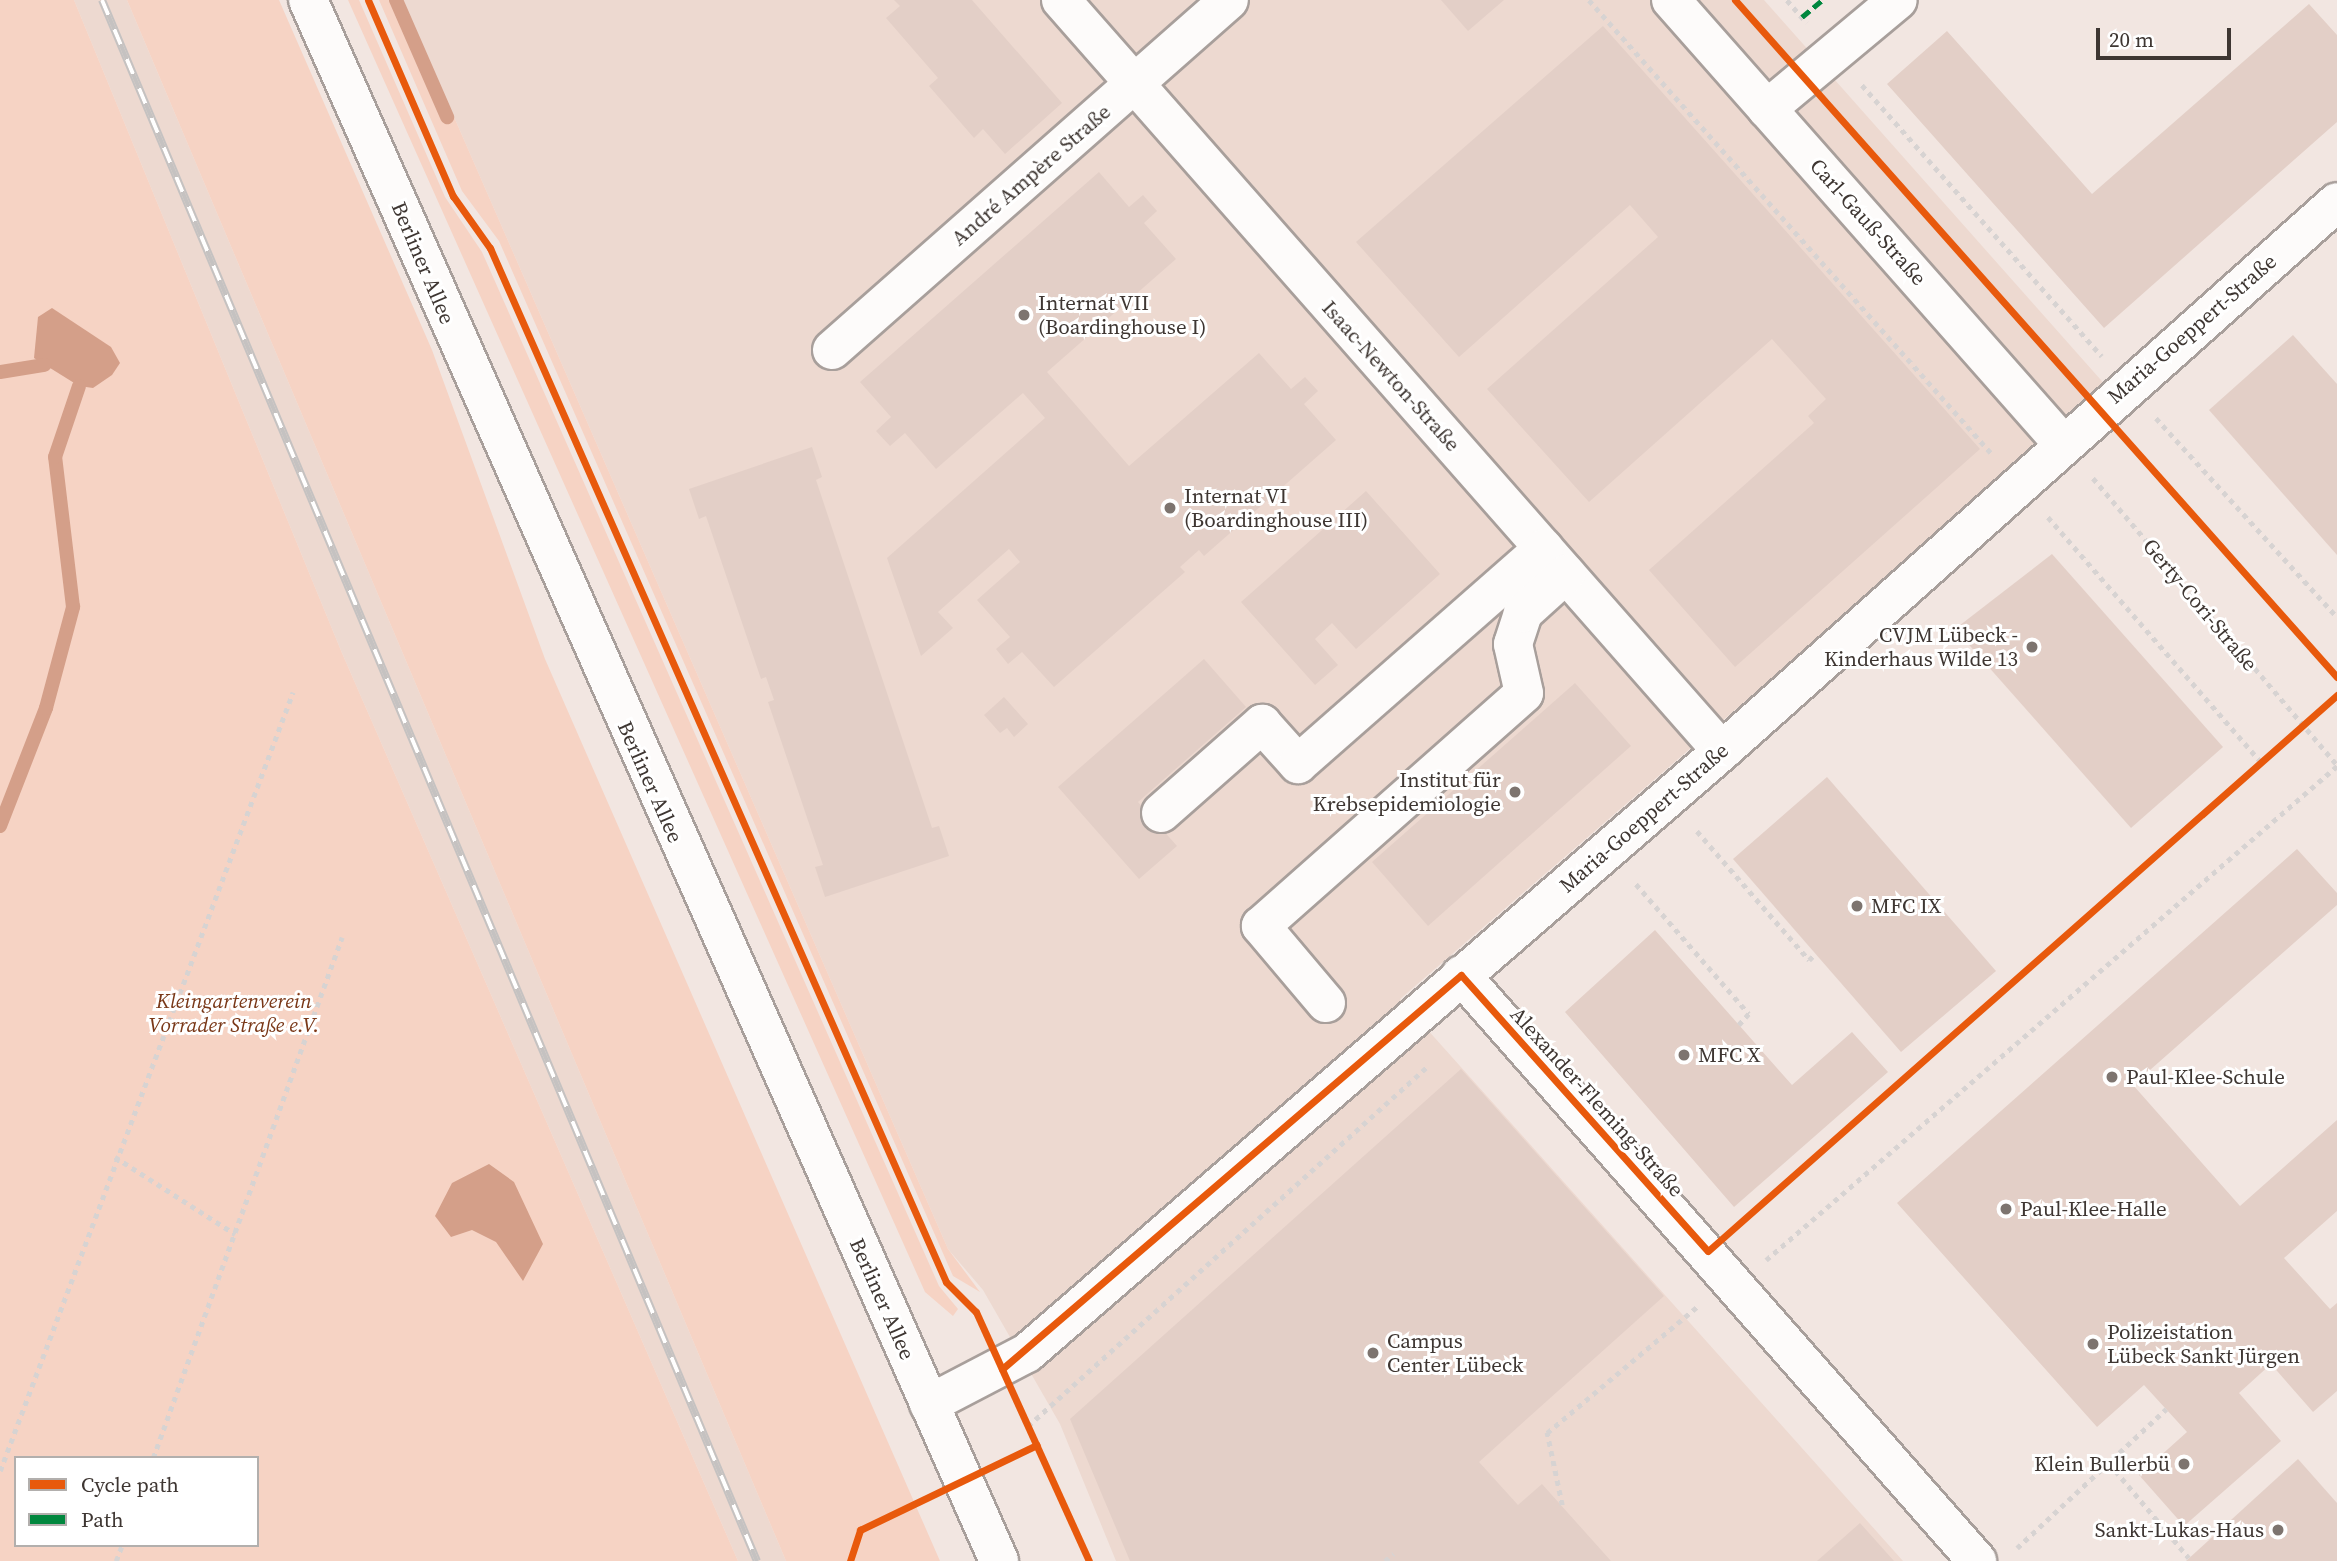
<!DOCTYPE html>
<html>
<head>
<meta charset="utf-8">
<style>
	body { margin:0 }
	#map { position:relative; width:2337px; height:1561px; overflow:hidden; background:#f2e6e1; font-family:"Source Serif 4",serif }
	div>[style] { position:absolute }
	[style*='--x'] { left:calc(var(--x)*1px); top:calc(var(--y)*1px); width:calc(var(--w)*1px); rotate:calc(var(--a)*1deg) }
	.built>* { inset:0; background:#edd9d0 }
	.green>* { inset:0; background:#f6d3c4 }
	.water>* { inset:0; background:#d49f89 }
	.stream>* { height:14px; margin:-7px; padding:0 7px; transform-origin:7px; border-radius:7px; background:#d49f89 }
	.building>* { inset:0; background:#e3cfc7 }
	.path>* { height:4.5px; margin-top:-2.25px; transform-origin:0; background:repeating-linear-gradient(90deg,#d7d3d2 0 5px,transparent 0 10px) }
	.roads { filter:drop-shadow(2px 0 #a89f9b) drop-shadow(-2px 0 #a89f9b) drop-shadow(0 2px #a89f9b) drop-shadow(0 -2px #a89f9b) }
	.minor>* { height:38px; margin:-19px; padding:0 19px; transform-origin:19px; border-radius:19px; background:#fdfbfa }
	.major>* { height:38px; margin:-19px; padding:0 19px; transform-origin:19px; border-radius:19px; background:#fdfbfa }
	.rail>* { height:8px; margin-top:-4px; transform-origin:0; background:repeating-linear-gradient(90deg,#fff 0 16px,#c5c2c1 0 32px); box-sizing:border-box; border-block:2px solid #c5c2c1 }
	.quiet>* { height:5px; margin-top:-2.5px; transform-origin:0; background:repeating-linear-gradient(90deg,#00873e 0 10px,transparent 0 15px) }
	.cycleway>* { height:7px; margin:-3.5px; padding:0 3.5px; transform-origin:3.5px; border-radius:3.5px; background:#e8590c }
	.dots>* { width:19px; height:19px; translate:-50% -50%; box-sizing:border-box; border:4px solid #fff; border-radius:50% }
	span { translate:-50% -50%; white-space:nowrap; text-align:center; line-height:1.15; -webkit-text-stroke:6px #fff; paint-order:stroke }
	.street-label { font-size:21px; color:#3e3632 }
	.poi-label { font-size:21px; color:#3e3632 }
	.left { translate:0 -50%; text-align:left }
	.right { translate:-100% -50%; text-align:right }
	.park-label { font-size:21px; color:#793717; font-style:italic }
	.legend { position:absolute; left:14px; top:1456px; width:245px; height:91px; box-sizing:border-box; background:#fff; border:2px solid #b2afad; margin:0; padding:9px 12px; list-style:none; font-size:21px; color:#3e3632 }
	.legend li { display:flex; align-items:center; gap:14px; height:35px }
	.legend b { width:35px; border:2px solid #b2afad }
	.scale { position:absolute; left:2096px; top:28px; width:135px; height:32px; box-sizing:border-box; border:4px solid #3e3632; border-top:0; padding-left:9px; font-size:21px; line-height:24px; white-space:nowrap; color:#3e3632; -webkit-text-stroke:5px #fff; paint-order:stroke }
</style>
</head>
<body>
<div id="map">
	<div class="built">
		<div style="clip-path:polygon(74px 0,127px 0,786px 1561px,738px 1561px,342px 653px)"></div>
		<div style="clip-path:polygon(403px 0,1764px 0,2108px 388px,1400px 999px,1903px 1561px,1116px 1561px,1060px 1424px,983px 1290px,948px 1249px)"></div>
	</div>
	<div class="green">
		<div style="clip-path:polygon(evenodd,0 0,74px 0,342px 653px,738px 1561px,0 1561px,0 0,16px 1458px,257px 1458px,257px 1545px,16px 1545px,16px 1458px)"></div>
		<div style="clip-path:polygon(127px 0,279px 0,432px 350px,545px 659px,940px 1561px,786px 1561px)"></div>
		<div style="clip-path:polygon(348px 0,359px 0,445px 197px,482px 252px,939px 1286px,958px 1309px,953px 1316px,925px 1292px)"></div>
		<div style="clip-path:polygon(379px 0,403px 0,948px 1249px,980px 1292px,953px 1276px,499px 241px,462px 191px)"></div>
	</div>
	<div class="water">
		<div style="clip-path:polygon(52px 308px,111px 347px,120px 363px,112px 375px,93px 388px,79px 386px,34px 358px,38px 317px)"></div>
		<div style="clip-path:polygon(489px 1164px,514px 1182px,543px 1244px,523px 1281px,496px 1242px,472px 1230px,451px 1237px,435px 1216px,452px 1183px)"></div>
	</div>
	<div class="stream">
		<div style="--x:396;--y:0;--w:128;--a:66.4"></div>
		<div style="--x:0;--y:372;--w:45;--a:-9"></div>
		<div style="--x:0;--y:826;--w:127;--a:-68.7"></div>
		<div style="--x:46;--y:708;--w:105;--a:-75"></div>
		<div style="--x:73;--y:607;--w:151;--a:-96.8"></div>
		<div style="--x:55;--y:457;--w:75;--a:-71.3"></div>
	</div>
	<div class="building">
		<div style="clip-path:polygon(894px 0,972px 0,1062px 103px,1005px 154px,983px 129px,974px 138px,929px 86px,938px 78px,886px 18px,900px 6px)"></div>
		<div style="clip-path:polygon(1441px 0,1504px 0,1468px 31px)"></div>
		<div style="clip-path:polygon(2309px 4px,2337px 35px,2337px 122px,2104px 328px,1887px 84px,1947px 31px,2092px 194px)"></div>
		<div style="clip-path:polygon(1603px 26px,1980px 449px,1735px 667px,1649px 570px,1814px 423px,1808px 416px,1826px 399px,1772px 339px,1589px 502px,1487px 389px,1658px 237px,1630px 205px,1459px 357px,1356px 242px)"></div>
		<div style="clip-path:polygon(1099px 172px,1129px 207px,1143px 195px,1157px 211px,1144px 223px,1176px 259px,1047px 372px,1129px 466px,1259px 353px,1291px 389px,1305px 377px,1318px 391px,1304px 404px,1336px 440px,1204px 556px,1199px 550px,1180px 567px,1185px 572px,1054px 687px,1022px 652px,1008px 664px,996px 649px,1010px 637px,977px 600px,1020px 562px,1009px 549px,938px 612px,953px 628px,921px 656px,887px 558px,1045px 418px,1023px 393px,936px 469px,905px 433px,890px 446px,876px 431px,891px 417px,860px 382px)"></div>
		<div style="clip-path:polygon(2293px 335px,2337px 384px,2337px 555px,2209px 410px)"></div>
		<div style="clip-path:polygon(812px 447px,822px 477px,816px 480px,932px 828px,939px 826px,949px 856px,825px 897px,815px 867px,823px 865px,768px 702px,774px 700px,766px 677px,761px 679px,706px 516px,699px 519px,689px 489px)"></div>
		<div style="clip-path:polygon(1366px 491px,1440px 574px,1356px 649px,1332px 623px,1315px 639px,1338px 665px,1315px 685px,1241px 602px)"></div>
		<div style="clip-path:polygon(2052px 554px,2223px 747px,2131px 828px,1955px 629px)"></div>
		<div style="clip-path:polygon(1204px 659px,1246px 707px,1138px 802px,1177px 846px,1139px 879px,1058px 787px)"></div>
		<div style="clip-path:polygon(1575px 683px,1631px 746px,1428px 926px,1372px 862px)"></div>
		<div style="clip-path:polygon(1004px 697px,1028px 724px,1014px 737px,1007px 728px,1000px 733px,984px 715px)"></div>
		<div style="clip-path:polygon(1827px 777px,1996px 971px,1901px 1052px,1733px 859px)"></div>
		<div style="clip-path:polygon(2297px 849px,2337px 893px,2337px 905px,2133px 1085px,2240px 1206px,2337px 1120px,2337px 1211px,2284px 1258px,2330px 1309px,2337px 1303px,2337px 1391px,2313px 1412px,2271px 1364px,2239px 1393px,2281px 1441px,2184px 1526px,2139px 1475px,2187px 1432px,2144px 1385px,2097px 1427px,1897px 1203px)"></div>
		<div style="clip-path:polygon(1655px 930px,1792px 1085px,1852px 1032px,1888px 1072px,1734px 1207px,1565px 1012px)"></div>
		<div style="clip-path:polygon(1461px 1069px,1664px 1296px,1479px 1462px,1518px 1505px,1542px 1484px,1611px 1561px,1130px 1561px,1070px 1419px)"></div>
		<div style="clip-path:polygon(2298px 1459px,2337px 1503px,2337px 1561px,2186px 1561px)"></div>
		<div style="clip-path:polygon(1860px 1523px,1894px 1561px,1817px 1561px,1825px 1554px)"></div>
	</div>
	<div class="path">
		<div style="--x:1589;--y:0;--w:606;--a:48.41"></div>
		<div style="--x:1787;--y:0;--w:30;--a:49"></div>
		<div style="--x:1862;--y:85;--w:362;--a:48.5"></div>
		<div style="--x:2156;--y:418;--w:269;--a:47.7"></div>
		<div style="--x:2093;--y:478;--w:377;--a:49.6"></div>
		<div style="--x:2048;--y:517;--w:325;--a:49"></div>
		<div style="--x:1697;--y:831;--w:171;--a:49"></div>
		<div style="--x:1809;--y:960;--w:8;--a:-45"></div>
		<div style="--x:1636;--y:884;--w:172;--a:49"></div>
		<div style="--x:1749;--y:1014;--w:15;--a:132"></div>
		<div style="--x:115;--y:1157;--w:143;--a:32.7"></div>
		<div style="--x:1766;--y:1260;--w:755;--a:-40.86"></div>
		<div style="--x:1028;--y:1426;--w:538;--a:-41.99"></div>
		<div style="--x:153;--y:1458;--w:554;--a:-70.06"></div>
		<div style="--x:2109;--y:1463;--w:124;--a:49.9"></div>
		<div style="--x:0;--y:1471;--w:832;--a:-69.39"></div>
		<div style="--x:1562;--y:1505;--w:74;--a:-101.8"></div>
		<div style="--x:1547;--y:1433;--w:197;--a:-40.1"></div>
		<div style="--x:2017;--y:1548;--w:204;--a:-43"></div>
		<div style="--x:116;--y:1561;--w:17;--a:-69"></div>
		<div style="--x:1385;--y:1561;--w:11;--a:-41"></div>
	</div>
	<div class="roads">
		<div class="minor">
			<div style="--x:1061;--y:0;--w:1000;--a:48.65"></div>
			<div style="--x:1671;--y:0;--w:594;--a:48.55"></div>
			<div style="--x:1767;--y:109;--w:170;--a:-39.8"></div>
			<div style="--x:832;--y:350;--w:529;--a:-41.4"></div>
			<div style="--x:1161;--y:813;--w:135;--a:-41.4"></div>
			<div style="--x:1262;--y:724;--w:54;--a:48"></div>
			<div style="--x:1298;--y:764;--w:327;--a:-41.3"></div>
			<div style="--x:1461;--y:975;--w:781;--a:48.63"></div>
			<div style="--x:1326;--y:1003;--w:101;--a:-130.2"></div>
			<div style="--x:1261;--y:926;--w:351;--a:-41.5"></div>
			<div style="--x:1524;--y:693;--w:50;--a:-102.7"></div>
			<div style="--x:1513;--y:644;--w:33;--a:-72"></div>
			<div style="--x:1523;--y:613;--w:58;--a:-42.2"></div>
			<div style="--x:929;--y:1404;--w:110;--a:-27.5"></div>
			<div style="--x:1027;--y:1353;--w:919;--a:-40.9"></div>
			<div style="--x:1722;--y:751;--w:824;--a:-41.75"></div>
		</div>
		<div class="major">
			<div style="--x:308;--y:0;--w:1707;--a:66.12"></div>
		</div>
	</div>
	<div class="rail">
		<div style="--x:102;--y:0;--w:1693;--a:67.24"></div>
	</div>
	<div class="quiet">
		<div style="--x:1802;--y:17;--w:26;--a:-40"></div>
	</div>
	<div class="cycleway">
		<div style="--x:368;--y:0;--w:214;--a:66.6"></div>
		<div style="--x:453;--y:196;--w:64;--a:54.6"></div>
		<div style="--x:490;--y:248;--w:1130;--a:66.2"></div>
		<div style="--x:946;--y:1282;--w:42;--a:45"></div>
		<div style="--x:976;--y:1312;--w:273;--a:65.6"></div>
		<div style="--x:1735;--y:0;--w:906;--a:48.36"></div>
		<div style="--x:1002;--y:1369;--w:605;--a:-40.64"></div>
		<div style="--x:1461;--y:975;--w:370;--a:48.2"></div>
		<div style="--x:1708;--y:1251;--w:840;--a:-41.47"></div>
		<div style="--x:850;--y:1561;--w:33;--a:-72"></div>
		<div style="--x:860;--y:1530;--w:196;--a:-25.7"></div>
	</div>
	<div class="dots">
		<div style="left:1024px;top:315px;background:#7d746f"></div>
		<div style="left:1170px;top:508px;background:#7d746f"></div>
		<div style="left:2032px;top:647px;background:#7d746f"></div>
		<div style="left:1515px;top:792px;background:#7d746f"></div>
		<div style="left:1857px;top:906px;background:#7d746f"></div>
		<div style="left:1684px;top:1055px;background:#7d746f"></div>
		<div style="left:2112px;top:1077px;background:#7d746f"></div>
		<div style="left:2006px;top:1209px;background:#7d746f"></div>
		<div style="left:2093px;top:1344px;background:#7d746f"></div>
		<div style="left:1373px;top:1353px;background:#7d746f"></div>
		<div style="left:2184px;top:1464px;background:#7d746f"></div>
		<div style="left:2278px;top:1530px;background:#7d746f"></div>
	</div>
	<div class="street-label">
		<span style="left:1031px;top:175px;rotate:-41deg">André Ampère Straße</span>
		<span style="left:1868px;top:222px;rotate:48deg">Carl-Gauß-Straße</span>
		<span style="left:423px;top:263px;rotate:67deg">Berliner Allee</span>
		<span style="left:2192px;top:329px;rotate:-41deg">Maria-Goeppert-Straße</span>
		<span style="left:1391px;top:376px;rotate:48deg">Isaac-Newton-Straße</span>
		<span style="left:2200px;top:605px;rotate:50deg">Gerty-Cori-Straße</span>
		<span style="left:650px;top:782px;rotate:66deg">Berliner Allee</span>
		<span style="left:1644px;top:818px;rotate:-41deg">Maria-Goeppert-Straße</span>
		<span style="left:1597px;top:1102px;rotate:48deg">Alexander-Fleming-Straße</span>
		<span style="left:882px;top:1299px;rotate:66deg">Berliner Allee</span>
	</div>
	<div class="poi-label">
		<span class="left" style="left:1038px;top:315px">Internat VII<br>(Boardinghouse I)</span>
		<span class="left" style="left:1184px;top:508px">Internat VI<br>(Boardinghouse III)</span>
		<span class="right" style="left:2018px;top:647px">CVJM Lübeck -<br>Kinderhaus Wilde 13</span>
		<span class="right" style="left:1501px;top:792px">Institut für<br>Krebsepidemiologie</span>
		<span class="left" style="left:1871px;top:906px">MFC IX</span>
		<span class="left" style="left:1698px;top:1055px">MFC X</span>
		<span class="left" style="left:2126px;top:1077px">Paul-Klee-Schule</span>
		<span class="left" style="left:2020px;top:1209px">Paul-Klee-Halle</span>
		<span class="left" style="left:2107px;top:1344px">Polizeistation<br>Lübeck Sankt Jürgen</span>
		<span class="left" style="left:1387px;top:1353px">Campus<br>Center Lübeck</span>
		<span class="right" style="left:2170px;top:1464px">Klein Bullerbü</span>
		<span class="right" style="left:2264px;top:1530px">Sankt-Lukas-Haus</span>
	</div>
	<div class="park-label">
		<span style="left:234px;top:1013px">Kleingartenverein<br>Vorrader Straße e.V.</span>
	</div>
	<ul class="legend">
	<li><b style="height:9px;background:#e8590c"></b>Cycle path</li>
	<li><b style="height:9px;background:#00873e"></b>Path</li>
	</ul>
	<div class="scale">20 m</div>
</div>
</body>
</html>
